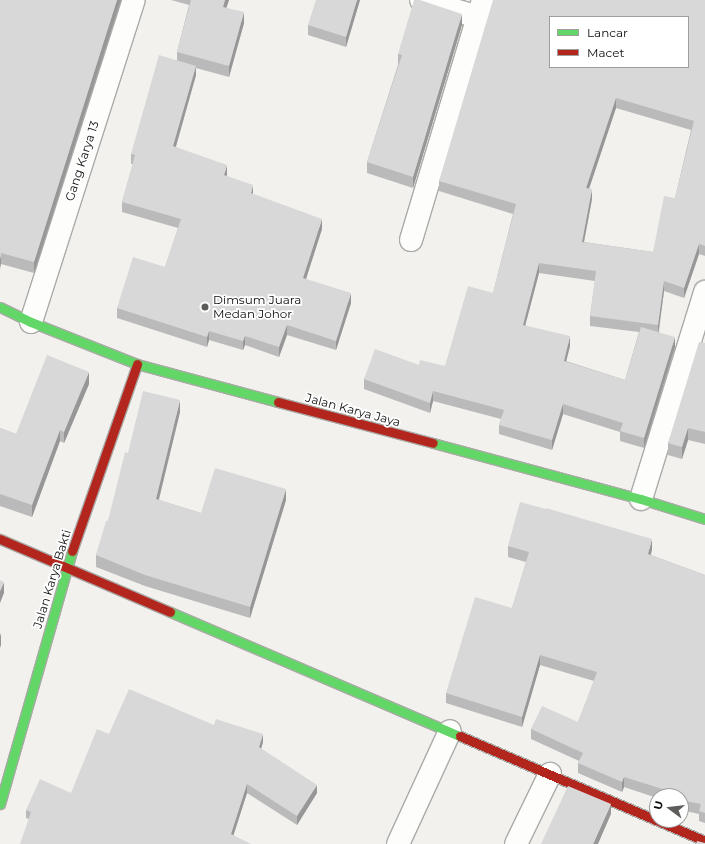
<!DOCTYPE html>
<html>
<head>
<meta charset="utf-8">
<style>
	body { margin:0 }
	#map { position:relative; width:705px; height:844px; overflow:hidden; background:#f2f1ee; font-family:Montserrat,sans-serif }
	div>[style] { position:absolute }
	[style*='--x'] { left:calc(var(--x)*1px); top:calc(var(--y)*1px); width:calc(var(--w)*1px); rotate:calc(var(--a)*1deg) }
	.roads { filter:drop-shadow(1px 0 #aaaaa7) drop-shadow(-1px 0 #aaaaa7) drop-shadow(0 1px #aaaaa7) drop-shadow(0 -1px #aaaaa7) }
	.street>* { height:22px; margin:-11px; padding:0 11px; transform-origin:11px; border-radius:11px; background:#fdfdfc }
	.fast>* { height:9px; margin:-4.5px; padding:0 4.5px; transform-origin:4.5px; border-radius:4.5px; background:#63d668 }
	.jam>* { height:9px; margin:-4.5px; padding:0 4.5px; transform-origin:4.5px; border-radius:4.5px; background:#b3261e }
	.wall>* { inset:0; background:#bbbaba }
	.shaded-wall>* { inset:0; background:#989797 }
	.building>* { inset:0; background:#d9d8d8 }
	.dots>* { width:11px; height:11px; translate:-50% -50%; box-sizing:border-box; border:2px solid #fff; border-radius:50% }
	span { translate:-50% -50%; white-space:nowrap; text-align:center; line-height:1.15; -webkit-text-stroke:3.5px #fff; paint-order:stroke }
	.street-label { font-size:12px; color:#0e0d0c }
	.poi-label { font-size:12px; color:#0e0d0c }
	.left { translate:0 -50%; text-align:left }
	.legend { position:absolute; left:549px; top:16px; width:140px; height:52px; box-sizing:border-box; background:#fff; border:1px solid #9f9e9e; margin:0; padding:5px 7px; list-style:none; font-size:12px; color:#0e0d0c }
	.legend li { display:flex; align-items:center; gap:8px; height:20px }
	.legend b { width:20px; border:1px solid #9f9e9e }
	.north { position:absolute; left:649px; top:788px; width:40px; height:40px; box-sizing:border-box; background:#fff; border:1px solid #9f9e9e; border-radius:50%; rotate:285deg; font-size:11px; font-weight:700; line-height:16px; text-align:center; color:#0e0d0c }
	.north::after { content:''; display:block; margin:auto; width:14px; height:18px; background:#5e5d5b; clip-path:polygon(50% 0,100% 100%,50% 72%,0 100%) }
</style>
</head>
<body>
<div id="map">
	<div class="roads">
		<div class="street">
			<div style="--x:421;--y:0;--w:59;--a:16.6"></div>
			<div style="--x:411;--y:240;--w:251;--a:-73.3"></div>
			<div style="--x:31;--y:322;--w:338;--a:-72.3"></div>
			<div style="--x:641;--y:499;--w:217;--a:-72.8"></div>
			<div style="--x:398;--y:844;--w:124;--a:-65.3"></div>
			<div style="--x:516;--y:844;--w:78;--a:-64.1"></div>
		</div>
		<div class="fast">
			<div style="--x:0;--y:307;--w:34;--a:26"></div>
			<div style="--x:31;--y:322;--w:114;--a:21.6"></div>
			<div style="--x:137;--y:364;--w:146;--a:15.1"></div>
			<div style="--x:433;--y:443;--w:215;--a:15.1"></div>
			<div style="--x:641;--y:499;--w:67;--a:17.4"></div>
			<div style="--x:170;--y:612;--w:315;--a:23.2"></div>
			<div style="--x:0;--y:804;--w:263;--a:-74.1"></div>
		</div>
		<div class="jam">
			<div style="--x:278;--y:402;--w:160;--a:14.8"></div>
			<div style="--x:0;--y:539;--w:185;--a:23.2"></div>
			<div style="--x:72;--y:551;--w:198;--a:-70.8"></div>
			<div style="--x:460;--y:736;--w:267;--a:23.2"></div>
		</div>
	</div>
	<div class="wall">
		<div style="clip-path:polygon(0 0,121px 0,34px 273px,1px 264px)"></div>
		<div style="clip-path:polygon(171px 0,229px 0,226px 8px,244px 23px,229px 77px,196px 68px,196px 75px,176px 147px,227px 174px,227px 176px,253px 194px,322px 229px,306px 279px,351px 303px,336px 350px,287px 335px,279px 357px,245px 345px,243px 350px,209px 340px,207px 347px,117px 318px,117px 308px,165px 267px,178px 228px,122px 212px,122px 202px,133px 164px,131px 164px,131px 154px,177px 60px,177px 52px,189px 5px)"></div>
		<div style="clip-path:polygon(360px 0,346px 47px,308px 35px,308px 25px)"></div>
		<div style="clip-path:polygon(evenodd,705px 0,705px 256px,699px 254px,684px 298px,664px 291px,659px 332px,675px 347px,644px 448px,620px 441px,620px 432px,563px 414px,552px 450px,499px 434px,499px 425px,501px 419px,433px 401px,430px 413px,364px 389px,364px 379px,419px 365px,445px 366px,493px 293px,513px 214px,439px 191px,439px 181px,705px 0,616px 108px,691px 130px,675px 198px,653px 252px,584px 242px,592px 199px,589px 188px,616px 108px,705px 0,539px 273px,595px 281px,590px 316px,590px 326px,639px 332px,625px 380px,566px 361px,570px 346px,525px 325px,539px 273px)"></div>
		<div style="clip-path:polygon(462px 25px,413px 188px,367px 173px,367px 162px,398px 65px,398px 54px)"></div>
		<div style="clip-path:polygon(705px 343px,705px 444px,688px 440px,682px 459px,668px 455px,668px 443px)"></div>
		<div style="clip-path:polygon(89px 384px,64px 443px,60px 441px,32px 517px,0 506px,0 428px,16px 434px)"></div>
		<div style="clip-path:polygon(180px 412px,159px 500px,201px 513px,286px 500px,250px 618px,145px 586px,96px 567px,96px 555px,108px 521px,128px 453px)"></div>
		<div style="clip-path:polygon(508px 546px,652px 549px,651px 555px,705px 575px,705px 823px,699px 821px,699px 814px,681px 810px,681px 796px,657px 796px,657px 798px,624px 787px,622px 792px,578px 773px,578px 763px,579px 761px,531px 739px,531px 729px,578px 722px,594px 681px,540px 665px,522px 727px,446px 703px,446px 693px,512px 608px,526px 562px,508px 557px)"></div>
		<div style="clip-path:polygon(214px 725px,263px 742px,261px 749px,317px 793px,297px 825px,247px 793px,233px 836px,29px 819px,26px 818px,26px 810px,71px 793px,109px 734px)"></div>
	</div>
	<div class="shaded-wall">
		<div style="clip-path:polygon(117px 0,121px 0,34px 273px,34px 262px)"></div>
		<div style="clip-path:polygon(225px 0,229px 0,223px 18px,223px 7px)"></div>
		<div style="clip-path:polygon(357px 0,360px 0,346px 47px,346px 37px)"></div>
		<div style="clip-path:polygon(244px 12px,244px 23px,229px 77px,229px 66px)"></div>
		<div style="clip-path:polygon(462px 14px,462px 25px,413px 188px,413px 177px)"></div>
		<div style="clip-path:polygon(196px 66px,196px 75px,173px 156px,173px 146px)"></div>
		<div style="clip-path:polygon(616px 98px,616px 108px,586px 198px,586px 188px)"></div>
		<div style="clip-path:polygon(227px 165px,227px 174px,224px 185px,224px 175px)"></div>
		<div style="clip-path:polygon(253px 185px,253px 195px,251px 193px)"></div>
		<div style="clip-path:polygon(592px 189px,592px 199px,582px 252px,582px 242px)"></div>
		<div style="clip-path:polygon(322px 219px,322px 229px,303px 288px,303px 278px)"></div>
		<div style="clip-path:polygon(699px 244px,699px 254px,684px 298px,684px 288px)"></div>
		<div style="clip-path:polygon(1px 253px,1px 264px,0 269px,0 259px)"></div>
		<div style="clip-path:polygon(539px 263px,539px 273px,523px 334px,523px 325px)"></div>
		<div style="clip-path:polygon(664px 281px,664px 291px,658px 334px,658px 325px)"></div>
		<div style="clip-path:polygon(351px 293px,351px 303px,336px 350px,336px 341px)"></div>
		<div style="clip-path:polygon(287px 325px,287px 335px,279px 357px,279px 347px)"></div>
		<div style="clip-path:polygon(209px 331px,209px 340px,207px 347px,207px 337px)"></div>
		<div style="clip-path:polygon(245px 336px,245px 345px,243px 350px,243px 341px)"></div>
		<div style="clip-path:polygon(570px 336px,570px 346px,564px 370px,564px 361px)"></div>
		<div style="clip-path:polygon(675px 337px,675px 347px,644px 448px,644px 438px)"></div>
		<div style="clip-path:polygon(89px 372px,89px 384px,64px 443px,64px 432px)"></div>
		<div style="clip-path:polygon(433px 391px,433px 401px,430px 413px,430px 403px)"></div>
		<div style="clip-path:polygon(180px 400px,180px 412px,156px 510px,156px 499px)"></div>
		<div style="clip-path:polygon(563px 404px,563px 414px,552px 450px,552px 440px)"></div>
		<div style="clip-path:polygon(688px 428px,688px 440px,682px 459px,682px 447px)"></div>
		<div style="clip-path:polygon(60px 430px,60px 441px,32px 517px,32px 505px)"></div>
		<div style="clip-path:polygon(286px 489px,286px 500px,250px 618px,250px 607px)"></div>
		<div style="clip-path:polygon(652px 539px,652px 549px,648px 565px,648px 554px)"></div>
		<div style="clip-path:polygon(4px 582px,4px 593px,0 603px,0 591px)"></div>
		<div style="clip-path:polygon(1px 633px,1px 645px,0 648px,0 636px)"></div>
		<div style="clip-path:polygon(540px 655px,540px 665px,522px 727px,522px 717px)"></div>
		<div style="clip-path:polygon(263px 734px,263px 742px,259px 756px,259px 747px)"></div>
		<div style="clip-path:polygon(624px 777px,624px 787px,622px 792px,622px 782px)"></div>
		<div style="clip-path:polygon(247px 784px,247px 793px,231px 843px,231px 834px)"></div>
		<div style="clip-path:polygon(317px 785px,317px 793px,297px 825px,297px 816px)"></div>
		<div style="clip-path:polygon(611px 804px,611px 814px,598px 844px,593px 844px)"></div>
	</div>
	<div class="building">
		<div style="clip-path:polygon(0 0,117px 0,34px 262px,1px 253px,0 259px)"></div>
		<div style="clip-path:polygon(191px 0,225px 0,223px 7px,244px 12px,229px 66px,177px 52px)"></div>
		<div style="clip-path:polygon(316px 0,357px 0,346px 37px,308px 25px)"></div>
		<div style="clip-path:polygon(414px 0,420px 0,462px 14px,413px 177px,367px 162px,402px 55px,398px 54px)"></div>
		<div style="clip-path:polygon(evenodd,493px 0,705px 0,705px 246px,699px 244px,684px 288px,664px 281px,658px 325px,590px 316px,596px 271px,539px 263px,523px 325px,570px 336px,564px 361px,625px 380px,641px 327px,675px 337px,644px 438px,620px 431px,623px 423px,563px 404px,552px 440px,499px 425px,504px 410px,433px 391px,430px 403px,364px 379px,375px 349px,419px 365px,420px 360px,445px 366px,468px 286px,493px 293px,516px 204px,439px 181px,493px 0,550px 17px,688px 17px,688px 67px,550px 67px,550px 17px,493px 0,616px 98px,694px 121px,675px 198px,664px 196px,653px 252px,582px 242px,592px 189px,586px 188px,616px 98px)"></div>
		<div style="clip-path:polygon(159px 55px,196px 66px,173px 146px,227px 165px,224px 175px,253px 185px,251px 193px,322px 219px,303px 278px,351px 293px,336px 341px,287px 325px,279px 347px,245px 336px,243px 341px,209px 331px,207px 337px,117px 308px,133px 257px,165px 267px,181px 219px,122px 202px,135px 155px,131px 154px)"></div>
		<div style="clip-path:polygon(699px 342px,705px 343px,705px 432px,688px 428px,682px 447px,668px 443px)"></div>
		<div style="clip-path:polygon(47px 355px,89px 372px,64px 432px,60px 430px,32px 505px,0 494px,0 428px,16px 434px)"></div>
		<div style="clip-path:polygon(143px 391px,180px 400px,156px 499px,201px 513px,215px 468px,286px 489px,250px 607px,145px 575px,96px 555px,106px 521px,108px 521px,125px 452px,128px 453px)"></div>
		<div style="clip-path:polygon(520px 502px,546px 509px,546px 508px,652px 539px,648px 554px,705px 575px,705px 813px,699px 811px,701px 804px,681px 800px,681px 796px,671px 796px,672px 792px,624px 777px,622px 782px,578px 763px,583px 753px,531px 729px,542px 706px,578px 722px,597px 672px,540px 655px,522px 717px,446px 693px,475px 597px,512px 608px,529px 552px,508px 546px)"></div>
		<div style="clip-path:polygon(0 580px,4px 582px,0 591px)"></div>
		<div style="clip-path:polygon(129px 689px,214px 725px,216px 719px,263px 734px,259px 747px,317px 785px,297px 816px,247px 784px,231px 834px,251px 844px,20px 844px,31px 812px,26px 810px,40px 779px,71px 793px,97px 729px,109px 734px)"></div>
		<div style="clip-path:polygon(568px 786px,611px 804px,593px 844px,541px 844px)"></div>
		<div style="clip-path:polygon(697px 841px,705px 843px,705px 844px,696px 844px)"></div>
	</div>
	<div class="dots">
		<div style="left:205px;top:307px;background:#5e5d5b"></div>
	</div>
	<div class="street-label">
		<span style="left:82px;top:161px;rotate:-72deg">Gang Karya 13</span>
		<span style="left:353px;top:410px;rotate:15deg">Jalan Karya Jaya</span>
		<span style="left:52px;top:579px;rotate:-73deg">Jalan Karya Bakti</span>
	</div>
	<div class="poi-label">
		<span class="left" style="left:213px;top:307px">Dimsum Juara<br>Medan Johor</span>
	</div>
	<ul class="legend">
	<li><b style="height:5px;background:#63d668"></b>Lancar</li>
	<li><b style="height:5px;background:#b3261e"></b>Macet</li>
	</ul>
	<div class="north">U</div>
</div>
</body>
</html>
